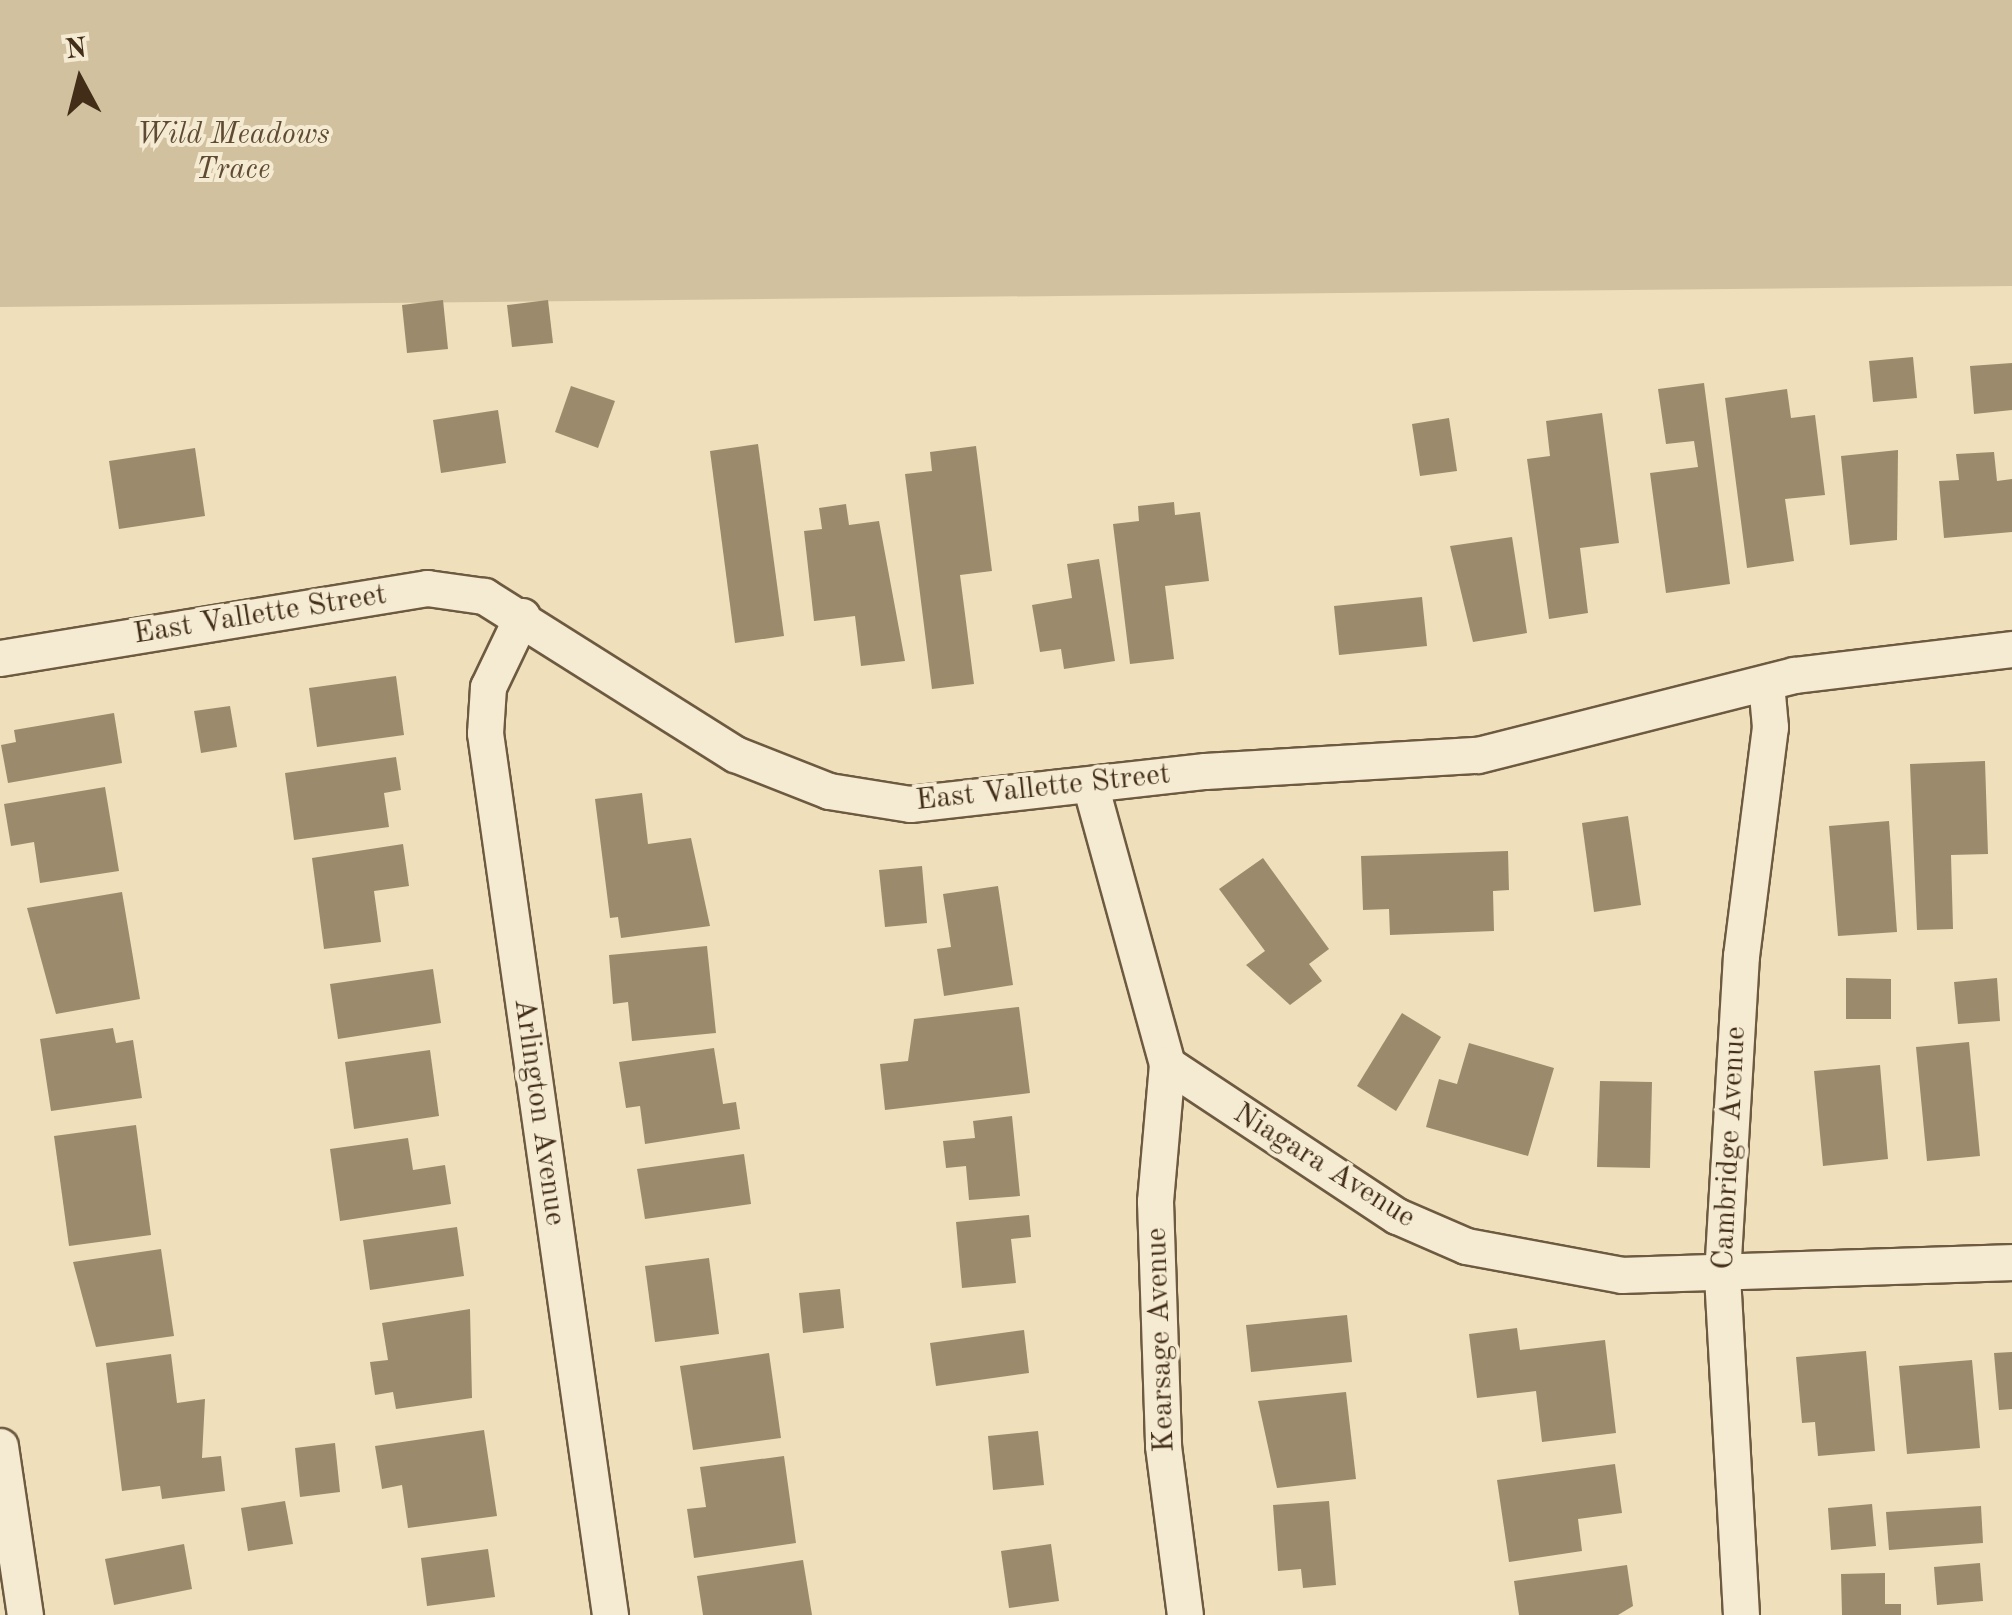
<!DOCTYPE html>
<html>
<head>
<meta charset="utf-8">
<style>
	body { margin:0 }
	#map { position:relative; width:2012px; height:1615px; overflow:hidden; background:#efdfba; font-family:"Old Standard TT",serif }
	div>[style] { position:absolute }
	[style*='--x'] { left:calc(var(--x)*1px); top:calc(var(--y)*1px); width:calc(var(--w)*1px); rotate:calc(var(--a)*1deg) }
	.green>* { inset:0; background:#d2c19e }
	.building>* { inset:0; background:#9c8a6c }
	.roads { filter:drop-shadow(2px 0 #6d5a40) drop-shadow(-2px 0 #6d5a40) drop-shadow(0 2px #6d5a40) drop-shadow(0 -2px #6d5a40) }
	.minor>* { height:35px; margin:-17.5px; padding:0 17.5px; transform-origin:17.5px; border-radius:17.5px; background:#f5ead2 }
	span { translate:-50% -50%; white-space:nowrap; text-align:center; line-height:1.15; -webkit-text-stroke:8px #f5ead2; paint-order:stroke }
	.park-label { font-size:30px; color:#5f4b33; font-style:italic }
	.street-label { font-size:30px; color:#422e18 }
	.north { position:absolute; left:30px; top:30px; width:100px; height:100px; -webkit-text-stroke:8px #f5ead2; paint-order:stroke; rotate:353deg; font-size:28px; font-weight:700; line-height:40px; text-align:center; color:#422e18 }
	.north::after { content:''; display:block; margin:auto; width:35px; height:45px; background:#422e18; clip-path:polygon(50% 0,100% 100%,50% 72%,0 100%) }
</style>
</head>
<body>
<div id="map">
	<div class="green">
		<div style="clip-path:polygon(0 0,2012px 0,2012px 286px,0 307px)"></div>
	</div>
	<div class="building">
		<div style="clip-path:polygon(443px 300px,448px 349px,407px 353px,402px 305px)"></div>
		<div style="clip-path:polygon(548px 300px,553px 343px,512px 347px,507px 305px)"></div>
		<div style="clip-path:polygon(1913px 357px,1917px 398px,1873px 402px,1869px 361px)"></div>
		<div style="clip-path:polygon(2012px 363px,2012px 410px,1974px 414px,1970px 366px)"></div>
		<div style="clip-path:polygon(1704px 383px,1730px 584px,1666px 593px,1650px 473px,1698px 467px,1694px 441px,1666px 444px,1658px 389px)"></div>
		<div style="clip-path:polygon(571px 386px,615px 401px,598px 448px,555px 432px)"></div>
		<div style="clip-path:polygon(1787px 389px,1791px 418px,1815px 415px,1825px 495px,1785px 499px,1794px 561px,1747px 568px,1725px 398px)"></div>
		<div style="clip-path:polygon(498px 410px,506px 463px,441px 473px,433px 420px)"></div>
		<div style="clip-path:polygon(1602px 413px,1619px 543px,1580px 548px,1588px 613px,1549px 619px,1527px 459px,1550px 456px,1546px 421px)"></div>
		<div style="clip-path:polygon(1449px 418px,1457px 471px,1420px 476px,1412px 424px)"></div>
		<div style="clip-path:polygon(758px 444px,784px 636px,735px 643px,710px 451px)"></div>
		<div style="clip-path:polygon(976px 446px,992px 571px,960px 575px,974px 684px,932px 689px,905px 474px,932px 471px,930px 452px)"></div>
		<div style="clip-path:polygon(195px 448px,205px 516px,119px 529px,109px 461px)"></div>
		<div style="clip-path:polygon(1898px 450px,1897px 540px,1850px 545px,1841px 456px)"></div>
		<div style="clip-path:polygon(1994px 452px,1997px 481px,2012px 479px,2012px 532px,1944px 538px,1939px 481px,1959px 480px,1956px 454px)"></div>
		<div style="clip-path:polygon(1174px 502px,1175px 515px,1200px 512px,1209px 581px,1165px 586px,1174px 659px,1130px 664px,1113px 524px,1139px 521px,1138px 506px)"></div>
		<div style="clip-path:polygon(846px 504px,849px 525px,879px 521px,905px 661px,861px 666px,855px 616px,814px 621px,804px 531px,822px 529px,819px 508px)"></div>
		<div style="clip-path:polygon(1512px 537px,1527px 633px,1473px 642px,1450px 546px)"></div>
		<div style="clip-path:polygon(1099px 559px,1115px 661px,1064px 669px,1061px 649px,1040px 652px,1032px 605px,1072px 598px,1067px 564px)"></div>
		<div style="clip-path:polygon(1422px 597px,1427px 646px,1339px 655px,1334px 606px)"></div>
		<div style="clip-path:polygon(396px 676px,404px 735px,317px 747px,309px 688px)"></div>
		<div style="clip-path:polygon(230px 706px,237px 747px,201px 753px,194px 711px)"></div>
		<div style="clip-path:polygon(114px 713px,122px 763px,8px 783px,1px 745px,16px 742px,14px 730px)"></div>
		<div style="clip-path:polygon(396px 757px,401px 790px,384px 793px,389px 827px,294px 840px,285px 773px)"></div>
		<div style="clip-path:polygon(1985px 761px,1988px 854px,1951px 855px,1953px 929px,1917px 930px,1910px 764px)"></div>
		<div style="clip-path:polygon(105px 787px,119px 871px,40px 883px,34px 842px,11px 846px,4px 804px)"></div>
		<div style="clip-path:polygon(642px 793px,648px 844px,691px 838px,710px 926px,621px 938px,618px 917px,610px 918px,595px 799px)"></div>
		<div style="clip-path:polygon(1628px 816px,1641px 905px,1594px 912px,1582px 823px)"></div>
		<div style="clip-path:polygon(1889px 821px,1897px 932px,1838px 936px,1829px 826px)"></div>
		<div style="clip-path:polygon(403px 844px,409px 886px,374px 891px,381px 942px,324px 949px,312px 858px)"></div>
		<div style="clip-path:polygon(1508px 851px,1509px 890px,1493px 891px,1494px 931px,1390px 935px,1389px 909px,1363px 910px,1361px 856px)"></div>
		<div style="clip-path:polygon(1263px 858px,1329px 949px,1309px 964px,1322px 981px,1290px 1005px,1246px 965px,1265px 951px,1219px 889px)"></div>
		<div style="clip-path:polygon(922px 866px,927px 923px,885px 927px,879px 870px)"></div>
		<div style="clip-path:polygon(998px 886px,1013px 985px,944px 996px,937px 949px,951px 947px,943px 894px)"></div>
		<div style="clip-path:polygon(122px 892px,140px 999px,56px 1014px,27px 908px)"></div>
		<div style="clip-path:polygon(707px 946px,716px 1033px,632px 1041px,628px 1002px,613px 1004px,609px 955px)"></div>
		<div style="clip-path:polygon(433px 969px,441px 1023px,338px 1039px,330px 984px)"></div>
		<div style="clip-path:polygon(1846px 978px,1891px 979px,1891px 1019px,1846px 1019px)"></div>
		<div style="clip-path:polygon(1997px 978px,2000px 1021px,1958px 1024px,1954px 982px)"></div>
		<div style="clip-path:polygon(1019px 1007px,1030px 1093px,885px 1110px,880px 1064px,908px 1061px,914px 1019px)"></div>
		<div style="clip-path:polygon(1402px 1013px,1441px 1037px,1396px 1111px,1357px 1086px)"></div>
		<div style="clip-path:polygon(113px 1028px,116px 1043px,133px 1040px,142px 1098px,51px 1111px,40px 1039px)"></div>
		<div style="clip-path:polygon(1969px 1042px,1980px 1156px,1927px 1161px,1916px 1047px)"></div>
		<div style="clip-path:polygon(1469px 1043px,1554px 1068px,1528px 1156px,1426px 1127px,1439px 1079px,1457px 1084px)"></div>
		<div style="clip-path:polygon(714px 1048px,723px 1104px,736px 1102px,740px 1129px,645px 1144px,640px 1106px,626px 1108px,619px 1062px)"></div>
		<div style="clip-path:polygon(430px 1050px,439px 1116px,354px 1129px,345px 1062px)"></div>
		<div style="clip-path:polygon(1880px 1065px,1888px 1159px,1823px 1166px,1814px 1071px)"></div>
		<div style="clip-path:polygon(1600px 1081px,1652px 1082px,1650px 1168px,1597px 1167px)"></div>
		<div style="clip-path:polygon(1012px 1116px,1020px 1196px,969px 1200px,966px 1166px,946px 1168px,943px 1141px,975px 1138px,973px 1121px)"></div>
		<div style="clip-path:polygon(136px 1125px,151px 1235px,69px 1246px,54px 1136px)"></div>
		<div style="clip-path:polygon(408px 1138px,413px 1170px,445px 1165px,451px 1204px,340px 1221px,330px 1149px)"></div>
		<div style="clip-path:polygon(744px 1154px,751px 1204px,645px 1219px,637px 1169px)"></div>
		<div style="clip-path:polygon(1029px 1215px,1031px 1237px,1011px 1239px,1016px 1283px,962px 1288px,956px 1222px)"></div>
		<div style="clip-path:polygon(457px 1227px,464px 1276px,370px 1290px,363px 1240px)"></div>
		<div style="clip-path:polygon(161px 1249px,174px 1336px,96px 1347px,73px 1262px)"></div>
		<div style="clip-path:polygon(709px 1258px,719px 1334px,655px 1342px,645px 1266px)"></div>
		<div style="clip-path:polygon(840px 1289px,844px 1328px,803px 1333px,799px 1293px)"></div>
		<div style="clip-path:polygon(470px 1309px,472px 1398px,396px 1409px,393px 1392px,375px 1395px,370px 1362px,388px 1360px,382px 1323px)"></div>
		<div style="clip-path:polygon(1347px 1315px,1352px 1362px,1251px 1372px,1246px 1325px)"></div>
		<div style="clip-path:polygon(1517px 1328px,1520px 1350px,1605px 1340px,1616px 1433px,1542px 1442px,1536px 1391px,1477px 1398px,1469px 1334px)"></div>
		<div style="clip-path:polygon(1024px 1330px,1029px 1373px,936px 1386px,930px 1343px)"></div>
		<div style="clip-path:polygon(1866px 1351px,1875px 1451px,1818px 1456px,1815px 1422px,1802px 1423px,1796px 1357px)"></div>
		<div style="clip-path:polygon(2012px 1352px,2012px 1409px,1999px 1410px,1994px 1353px)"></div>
		<div style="clip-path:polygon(769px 1353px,781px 1438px,693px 1450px,680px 1366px)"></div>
		<div style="clip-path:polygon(171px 1354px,177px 1403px,205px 1399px,202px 1458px,221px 1456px,225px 1491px,162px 1499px,160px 1486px,122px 1491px,106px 1363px)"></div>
		<div style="clip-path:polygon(1972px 1360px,1980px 1448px,1907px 1454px,1899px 1366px)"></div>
		<div style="clip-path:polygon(1346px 1392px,1356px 1479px,1277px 1488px,1258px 1401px)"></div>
		<div style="clip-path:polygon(484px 1430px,497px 1516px,408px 1528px,402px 1485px,382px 1489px,375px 1446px)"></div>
		<div style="clip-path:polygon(1038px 1431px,1044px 1485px,993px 1490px,988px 1436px)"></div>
		<div style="clip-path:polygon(335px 1443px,340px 1492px,300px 1497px,295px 1448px)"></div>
		<div style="clip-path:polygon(784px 1456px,796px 1543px,694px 1558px,687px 1509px,706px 1507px,700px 1467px)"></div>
		<div style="clip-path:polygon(1615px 1464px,1622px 1513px,1578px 1519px,1582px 1551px,1509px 1562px,1497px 1480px)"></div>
		<div style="clip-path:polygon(285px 1501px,293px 1544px,248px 1551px,241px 1508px)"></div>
		<div style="clip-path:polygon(1329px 1501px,1336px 1585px,1303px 1588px,1301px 1569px,1278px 1571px,1273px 1505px)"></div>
		<div style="clip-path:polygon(1872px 1504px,1876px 1546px,1831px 1550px,1828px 1508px)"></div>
		<div style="clip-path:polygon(1981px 1506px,1983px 1543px,1889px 1550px,1886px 1512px)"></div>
		<div style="clip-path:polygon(184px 1544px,192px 1589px,114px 1605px,105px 1559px)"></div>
		<div style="clip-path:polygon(1051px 1544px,1059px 1601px,1009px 1608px,1001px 1551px)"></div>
		<div style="clip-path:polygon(488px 1549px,495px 1597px,427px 1606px,421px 1558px)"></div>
		<div style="clip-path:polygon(803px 1560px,812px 1615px,703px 1615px,697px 1576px)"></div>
		<div style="clip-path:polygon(1980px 1563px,1983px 1601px,1937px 1605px,1934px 1567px)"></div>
		<div style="clip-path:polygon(1627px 1565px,1633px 1606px,1618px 1615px,1519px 1615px,1514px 1581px)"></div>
		<div style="clip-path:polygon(1885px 1573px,1885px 1604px,1901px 1604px,1901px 1615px,1842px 1615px,1841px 1574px)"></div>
	</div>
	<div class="roads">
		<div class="minor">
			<div style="--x:522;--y:616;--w:79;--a:115.6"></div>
			<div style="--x:488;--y:687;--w:46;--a:93.7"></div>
			<div style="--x:485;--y:733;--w:891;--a:81.93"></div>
			<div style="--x:0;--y:658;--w:433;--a:-9.3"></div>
			<div style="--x:427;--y:588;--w:58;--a:8"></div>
			<div style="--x:484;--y:596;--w:297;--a:32.2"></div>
			<div style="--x:735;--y:754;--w:101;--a:21.5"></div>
			<div style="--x:829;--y:791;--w:82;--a:9.1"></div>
			<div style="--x:910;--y:804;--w:297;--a:-6.4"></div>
			<div style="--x:1205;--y:771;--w:273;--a:-3.4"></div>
			<div style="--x:1478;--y:755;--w:326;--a:-14.2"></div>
			<div style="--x:1794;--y:675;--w:220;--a:-6.8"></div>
			<div style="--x:1091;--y:788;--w:286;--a:74.6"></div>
			<div style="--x:1167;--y:1064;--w:276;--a:33.5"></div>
			<div style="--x:1397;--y:1216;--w:75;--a:23.5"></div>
			<div style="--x:1466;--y:1246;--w:159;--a:10.5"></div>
			<div style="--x:1622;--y:1275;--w:390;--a:-1.9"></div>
			<div style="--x:1167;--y:1064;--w:138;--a:95"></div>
			<div style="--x:1155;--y:1201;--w:245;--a:88.1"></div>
			<div style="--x:1163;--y:1446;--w:170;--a:82.6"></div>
			<div style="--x:0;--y:1446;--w:171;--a:81.6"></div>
			<div style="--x:1741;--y:1615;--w:341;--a:-93.2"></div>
			<div style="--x:1722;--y:1275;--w:320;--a:-86.6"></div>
			<div style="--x:1741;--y:956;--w:231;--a:-82.8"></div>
			<div style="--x:1770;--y:727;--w:44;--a:-95.2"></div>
		</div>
	</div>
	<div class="park-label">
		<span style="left:233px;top:152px">Wild Meadows<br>Trace</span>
	</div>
	<div class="street-label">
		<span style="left:260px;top:615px;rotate:-9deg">East Vallette Street</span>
		<span style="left:1043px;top:788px;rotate:-6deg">East Vallette Street</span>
		<span style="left:539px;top:1112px;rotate:82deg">Arlington Avenue</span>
		<span style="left:1730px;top:1148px;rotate:-87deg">Cambridge Avenue</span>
		<span style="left:1324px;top:1166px;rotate:32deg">Niagara Avenue</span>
		<span style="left:1161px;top:1340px;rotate:-92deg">Kearsage Avenue</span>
	</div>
	<div class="north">N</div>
</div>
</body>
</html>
